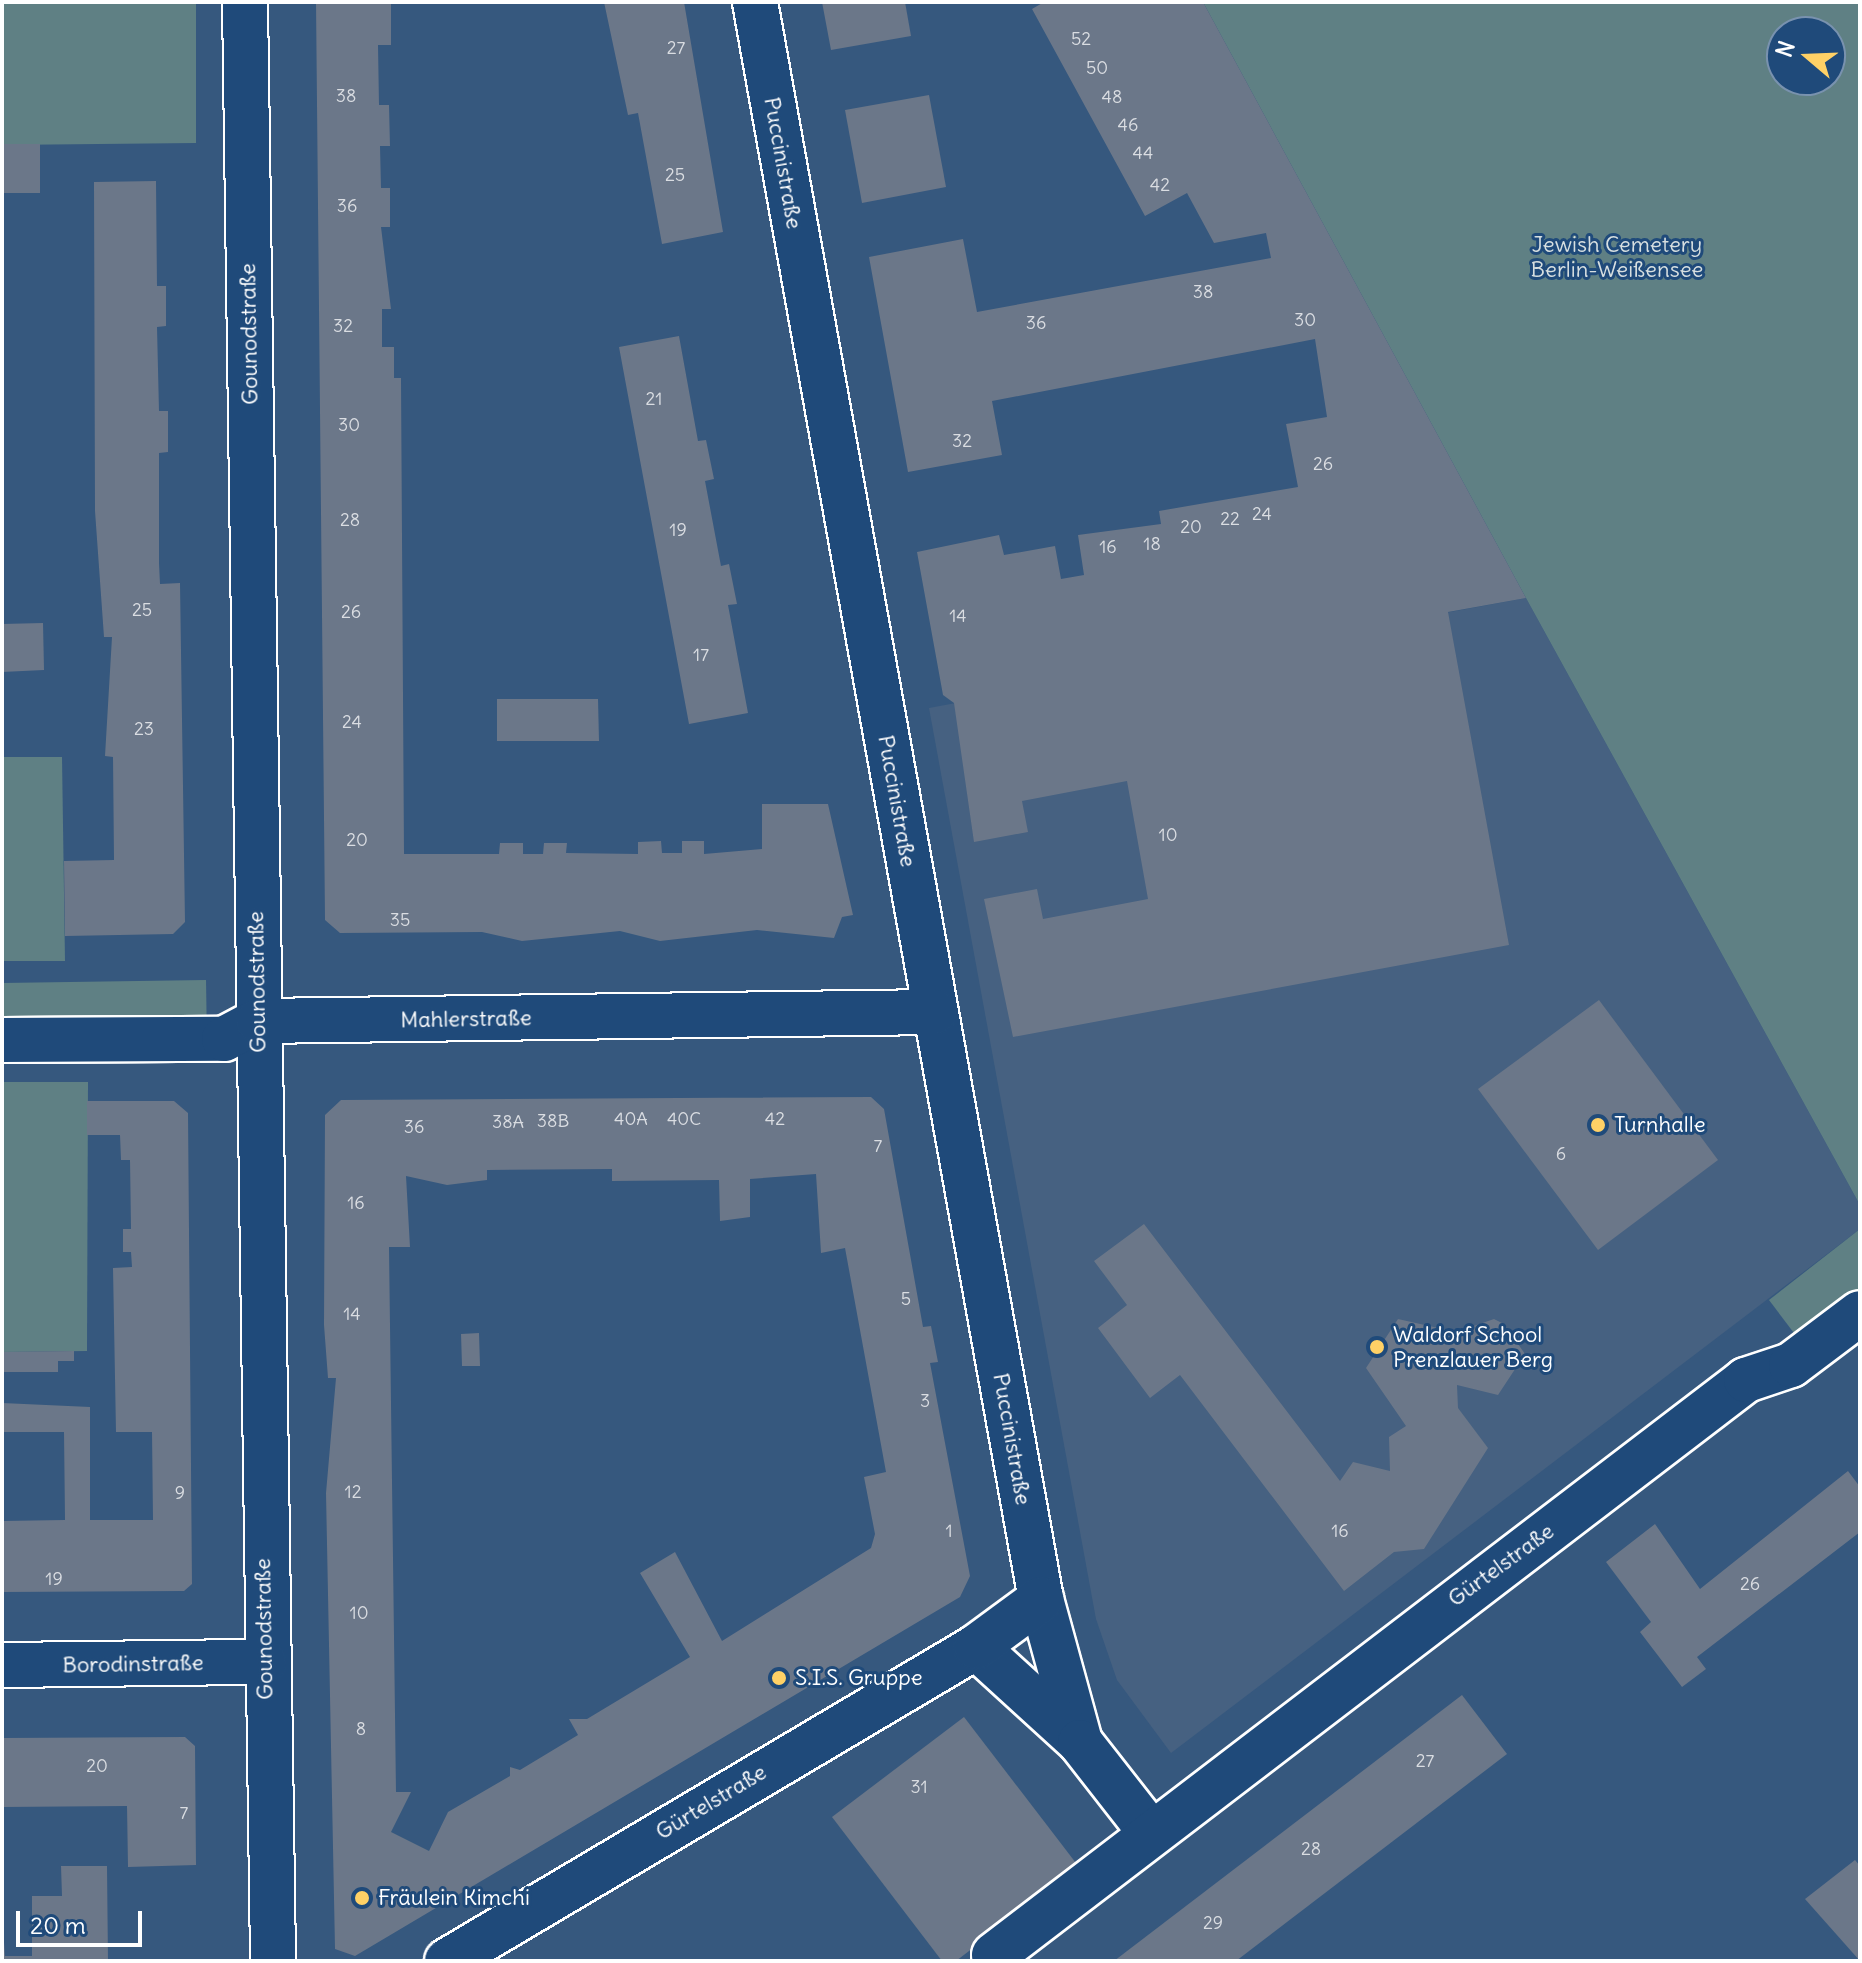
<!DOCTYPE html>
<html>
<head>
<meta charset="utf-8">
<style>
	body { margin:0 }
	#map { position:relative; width:1862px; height:1963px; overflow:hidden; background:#36587e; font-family:Delius,sans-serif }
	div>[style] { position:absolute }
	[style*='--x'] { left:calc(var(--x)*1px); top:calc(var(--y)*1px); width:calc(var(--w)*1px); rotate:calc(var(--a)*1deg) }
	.built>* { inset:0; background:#466181 }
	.green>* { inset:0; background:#5f8084 }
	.building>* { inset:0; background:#6b7789 }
	.roads { filter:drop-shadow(2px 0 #fff) drop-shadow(-2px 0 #fff) drop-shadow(0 2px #fff) drop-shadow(0 -2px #fff) }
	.street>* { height:44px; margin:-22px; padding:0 22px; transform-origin:22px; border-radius:22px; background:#1f4a7a }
	.dots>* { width:22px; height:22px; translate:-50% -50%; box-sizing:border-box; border:4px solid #1f4a7a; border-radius:50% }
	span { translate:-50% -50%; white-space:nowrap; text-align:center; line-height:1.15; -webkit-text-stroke:6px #1f4a7a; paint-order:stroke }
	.number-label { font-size:18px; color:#dadde2 }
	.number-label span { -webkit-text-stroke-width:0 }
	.street-label { font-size:22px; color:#fff }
	.park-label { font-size:22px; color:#d7dfe0 }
	.poi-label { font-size:22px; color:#fff }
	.left { translate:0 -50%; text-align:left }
	.frame { position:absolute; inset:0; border:4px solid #fff; pointer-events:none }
	.north { position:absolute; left:1766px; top:16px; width:80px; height:80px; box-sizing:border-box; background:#1f4a7a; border:2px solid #7992af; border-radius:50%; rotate:289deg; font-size:22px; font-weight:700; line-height:32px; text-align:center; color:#fff }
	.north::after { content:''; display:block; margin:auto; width:28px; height:36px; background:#ffd166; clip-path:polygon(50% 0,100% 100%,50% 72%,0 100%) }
	.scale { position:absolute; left:16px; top:1911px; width:126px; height:36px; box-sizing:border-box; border:4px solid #fff; border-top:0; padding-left:10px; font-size:24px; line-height:28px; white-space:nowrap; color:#fff; -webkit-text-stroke:6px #1f4a7a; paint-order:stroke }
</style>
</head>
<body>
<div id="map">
	<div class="built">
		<div style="clip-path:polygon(1526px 598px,1860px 1205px,1860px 1229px,1171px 1753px,1117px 1680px,1096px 1619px,929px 708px)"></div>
	</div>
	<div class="green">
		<div style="clip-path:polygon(2px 2px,196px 2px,196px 143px,2px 145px)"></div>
		<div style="clip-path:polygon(evenodd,1203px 2px,1860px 2px,1860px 1205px,1526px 598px,1203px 2px,1782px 32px,1830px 32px,1830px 80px,1782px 80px,1782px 32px)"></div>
		<div style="clip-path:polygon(2px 757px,62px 757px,65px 961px,2px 961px)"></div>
		<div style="clip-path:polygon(206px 980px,207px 1043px,2px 1046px,2px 983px)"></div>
		<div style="clip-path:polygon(2px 1082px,88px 1082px,87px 1351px,2px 1352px)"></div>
		<div style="clip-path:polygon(1860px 1229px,1860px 1297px,1800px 1341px,1769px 1300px)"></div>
	</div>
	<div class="building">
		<div style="clip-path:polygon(316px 2px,391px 2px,391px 45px,378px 45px,379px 105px,389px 105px,390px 146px,380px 146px,381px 188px,390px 188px,390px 227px,381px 227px,391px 309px,382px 309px,382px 347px,394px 347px,394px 378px,401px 378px,404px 854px,499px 854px,500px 843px,523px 843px,523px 854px,543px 854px,544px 843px,567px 843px,566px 853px,638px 854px,638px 842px,661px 841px,662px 853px,682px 853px,682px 841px,704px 841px,704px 854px,762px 849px,762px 804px,828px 804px,853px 915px,842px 917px,834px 938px,757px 930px,660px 941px,620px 931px,522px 941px,482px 932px,340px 933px,325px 920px)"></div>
		<div style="clip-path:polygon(604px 2px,684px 2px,723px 232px,662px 244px,638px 113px,628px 115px)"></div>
		<div style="clip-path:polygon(822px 2px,905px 2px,911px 36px,831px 50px)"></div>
		<div style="clip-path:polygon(1044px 2px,1203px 2px,1526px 598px,1448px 612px,1509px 945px,1013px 1037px,984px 899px,1037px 889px,1043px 919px,1148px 899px,1127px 781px,1022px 801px,1028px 832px,974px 842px,954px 703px,943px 695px,917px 552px,999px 535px,1004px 555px,1055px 546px,1061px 579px,1084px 575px,1078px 535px,1161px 524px,1159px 511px,1298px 487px,1286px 424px,1327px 417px,1315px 339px,992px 401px,1002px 455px,908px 472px,869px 257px,963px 239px,977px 312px,1271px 258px,1266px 233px,1214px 243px,1187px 193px,1145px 216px,1032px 9px)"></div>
		<div style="clip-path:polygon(929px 95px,946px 187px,862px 203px,845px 110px)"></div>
		<div style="clip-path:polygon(2px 144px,40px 144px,40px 193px,2px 193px)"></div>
		<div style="clip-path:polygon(156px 181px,157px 286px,166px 286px,166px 326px,157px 327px,159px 411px,168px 411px,168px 452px,159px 453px,159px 563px,160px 584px,180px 583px,185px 922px,173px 934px,65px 936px,64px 861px,114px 860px,113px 757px,105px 756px,112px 637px,104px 637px,95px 511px,94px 182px)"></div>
		<div style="clip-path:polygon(679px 336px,698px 441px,706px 440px,714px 479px,705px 481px,721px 566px,729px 564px,737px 604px,728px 605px,748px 713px,689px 724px,619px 347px)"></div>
		<div style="clip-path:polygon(43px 623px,44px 670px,2px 672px,2px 624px)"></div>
		<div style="clip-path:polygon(497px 699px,598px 699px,599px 741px,497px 741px)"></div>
		<div style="clip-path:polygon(1599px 1000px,1718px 1160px,1598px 1250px,1478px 1089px)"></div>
		<div style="clip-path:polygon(evenodd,871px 1097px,884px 1109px,923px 1327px,931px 1326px,938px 1362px,930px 1363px,970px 1576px,960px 1597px,355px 1956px,335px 1949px,326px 1493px,336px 1378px,328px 1378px,324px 1325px,325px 1115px,341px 1100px,871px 1097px,612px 1169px,612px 1181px,719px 1180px,720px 1221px,750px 1217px,750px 1179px,816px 1174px,821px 1253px,845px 1248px,886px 1472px,864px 1477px,875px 1534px,871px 1548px,722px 1641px,675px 1552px,640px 1573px,690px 1657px,587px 1719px,569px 1719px,578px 1735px,520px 1770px,510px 1767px,510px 1776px,448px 1812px,429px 1851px,391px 1832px,411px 1792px,396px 1792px,389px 1247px,410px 1247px,406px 1176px,447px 1185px,487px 1180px,487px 1170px,612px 1169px)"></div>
		<div style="clip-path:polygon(87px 1101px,174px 1101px,188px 1113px,192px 1584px,184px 1591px,2px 1592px,2px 1521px,65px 1520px,64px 1432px,2px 1432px,2px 1403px,90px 1407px,90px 1520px,153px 1520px,152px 1432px,116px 1432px,113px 1268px,132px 1267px,131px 1252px,123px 1252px,123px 1229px,131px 1229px,130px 1160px,121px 1160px,120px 1135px,87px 1135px)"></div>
		<div style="clip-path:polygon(1144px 1224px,1340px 1481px,1353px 1462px,1390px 1471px,1389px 1437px,1406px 1426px,1366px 1368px,1398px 1319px,1456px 1332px,1494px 1319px,1504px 1324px,1525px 1354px,1498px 1395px,1457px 1385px,1458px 1408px,1488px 1448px,1424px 1549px,1394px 1552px,1344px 1591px,1180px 1375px,1150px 1398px,1098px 1328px,1127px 1305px,1094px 1261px)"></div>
		<div style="clip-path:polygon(479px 1333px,480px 1366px,462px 1366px,461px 1334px)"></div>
		<div style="clip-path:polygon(74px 1351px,74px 1361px,58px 1361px,58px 1372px,2px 1372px,2px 1352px)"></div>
		<div style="clip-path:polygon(1848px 1471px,1860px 1487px,1860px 1532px,1697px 1657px,1706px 1669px,1682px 1687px,1640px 1632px,1651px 1622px,1606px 1562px,1655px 1524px,1700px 1589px)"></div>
		<div style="clip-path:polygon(1462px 1695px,1507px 1754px,1236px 1961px,1114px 1961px)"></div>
		<div style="clip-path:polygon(964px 1717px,1079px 1867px,956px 1961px,942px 1961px,832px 1817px)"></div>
		<div style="clip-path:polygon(185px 1737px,195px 1746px,196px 1865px,128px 1867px,127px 1806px,2px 1807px,2px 1738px)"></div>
		<div style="clip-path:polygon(1855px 1860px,1860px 1866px,1860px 1961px,1805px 1899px)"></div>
		<div style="clip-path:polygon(61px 1866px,107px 1866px,108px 1961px,2px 1961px,2px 1914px,5px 1956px,32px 1956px,32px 1896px,62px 1896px)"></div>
	</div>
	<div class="roads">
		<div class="street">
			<div style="--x:245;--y:2;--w:1959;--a:89.18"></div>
			<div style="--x:755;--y:2;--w:1622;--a:79.85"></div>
			<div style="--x:1041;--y:1599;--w:148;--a:74.7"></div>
			<div style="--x:2;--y:1040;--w:222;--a:-0.3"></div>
			<div style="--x:224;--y:1039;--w:38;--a:-28"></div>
			<div style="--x:258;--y:1021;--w:677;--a:-0.76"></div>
			<div style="--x:976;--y:1647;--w:141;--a:42.4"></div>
			<div style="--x:1080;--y:1742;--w:115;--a:52"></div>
			<div style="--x:2;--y:1665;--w:262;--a:-0.7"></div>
			<div style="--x:994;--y:1955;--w:947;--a:-37.4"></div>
			<div style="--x:1746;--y:1380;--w:47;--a:-18.4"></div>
			<div style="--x:1791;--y:1365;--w:86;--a:-37"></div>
			<div style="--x:447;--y:1961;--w:615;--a:-30.69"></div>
			<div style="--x:976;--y:1647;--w:81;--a:-36.4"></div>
		</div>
	</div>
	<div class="dots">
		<div style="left:1598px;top:1125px;background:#ffd166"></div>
		<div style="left:1377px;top:1347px;background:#ffd166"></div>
		<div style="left:779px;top:1678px;background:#ffd166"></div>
		<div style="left:362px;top:1898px;background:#ffd166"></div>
	</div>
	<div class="number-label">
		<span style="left:1081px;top:39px">52</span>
		<span style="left:676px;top:48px">27</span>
		<span style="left:1097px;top:68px">50</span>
		<span style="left:346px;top:96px">38</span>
		<span style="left:1112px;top:97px">48</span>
		<span style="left:1128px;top:125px">46</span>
		<span style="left:1143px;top:153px">44</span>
		<span style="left:675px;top:175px">25</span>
		<span style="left:1160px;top:185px">42</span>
		<span style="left:347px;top:206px">36</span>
		<span style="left:1203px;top:292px">38</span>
		<span style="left:1305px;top:320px">30</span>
		<span style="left:1036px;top:323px">36</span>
		<span style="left:343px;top:326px">32</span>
		<span style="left:654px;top:399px">21</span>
		<span style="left:349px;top:425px">30</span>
		<span style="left:962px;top:441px">32</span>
		<span style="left:1323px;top:464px">26</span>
		<span style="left:1262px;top:514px">24</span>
		<span style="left:1230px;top:519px">22</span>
		<span style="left:350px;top:520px">28</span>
		<span style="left:1191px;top:527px">20</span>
		<span style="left:678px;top:530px">19</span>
		<span style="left:1152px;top:544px">18</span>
		<span style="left:1108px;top:547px">16</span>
		<span style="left:142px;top:610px">25</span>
		<span style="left:351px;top:612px">26</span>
		<span style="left:958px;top:616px">14</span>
		<span style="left:701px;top:655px">17</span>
		<span style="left:352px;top:722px">24</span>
		<span style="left:144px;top:729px">23</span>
		<span style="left:1168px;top:835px">10</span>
		<span style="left:357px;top:840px">20</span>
		<span style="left:400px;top:920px">35</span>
		<span style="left:631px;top:1119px">40A</span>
		<span style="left:684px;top:1119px">40C</span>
		<span style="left:775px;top:1119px">42</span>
		<span style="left:553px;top:1121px">38B</span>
		<span style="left:508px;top:1122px">38A</span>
		<span style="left:414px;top:1127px">36</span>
		<span style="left:878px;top:1146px">7</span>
		<span style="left:1561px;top:1154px">6</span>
		<span style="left:356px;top:1203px">16</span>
		<span style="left:906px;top:1299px">5</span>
		<span style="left:352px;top:1314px">14</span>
		<span style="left:925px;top:1401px">3</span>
		<span style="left:353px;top:1492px">12</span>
		<span style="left:180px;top:1493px">9</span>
		<span style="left:949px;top:1531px">1</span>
		<span style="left:1340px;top:1531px">16</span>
		<span style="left:54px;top:1579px">19</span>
		<span style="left:1750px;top:1584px">26</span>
		<span style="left:359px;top:1613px">10</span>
		<span style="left:361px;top:1729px">8</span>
		<span style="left:1425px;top:1761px">27</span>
		<span style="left:97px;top:1766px">20</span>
		<span style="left:919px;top:1787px">31</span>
		<span style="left:184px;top:1813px">7</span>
		<span style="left:1311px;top:1849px">28</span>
		<span style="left:1213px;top:1923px">29</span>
	</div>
	<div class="street-label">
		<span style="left:783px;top:163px;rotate:80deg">Puccinistraße</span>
		<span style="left:249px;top:334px;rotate:-91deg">Gounodstraße</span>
		<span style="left:897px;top:801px;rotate:80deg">Puccinistraße</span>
		<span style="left:257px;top:982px;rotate:-91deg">Gounodstraße</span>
		<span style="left:466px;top:1019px;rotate:-1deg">Mahlerstraße</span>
		<span style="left:1012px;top:1439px;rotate:80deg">Puccinistraße</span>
		<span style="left:1501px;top:1565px;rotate:-36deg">Gürtelstraße</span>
		<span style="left:264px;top:1629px;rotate:-91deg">Gounodstraße</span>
		<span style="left:133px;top:1664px;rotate:-1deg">Borodinstraße</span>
		<span style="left:711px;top:1802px;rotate:-31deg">Gürtelstraße</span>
	</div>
	<div class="park-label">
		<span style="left:1617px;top:257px">Jewish Cemetery<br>Berlin-Weißensee</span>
	</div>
	<div class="poi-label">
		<span class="left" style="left:1614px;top:1125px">Turnhalle</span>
		<span class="left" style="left:1393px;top:1347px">Waldorf School<br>Prenzlauer Berg</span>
		<span class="left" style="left:795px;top:1678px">S.I.S. Gruppe</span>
		<span class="left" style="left:378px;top:1898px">Fräulein Kimchi</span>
	</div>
	<div class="frame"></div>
	<div class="north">N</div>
	<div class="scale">20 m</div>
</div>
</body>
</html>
